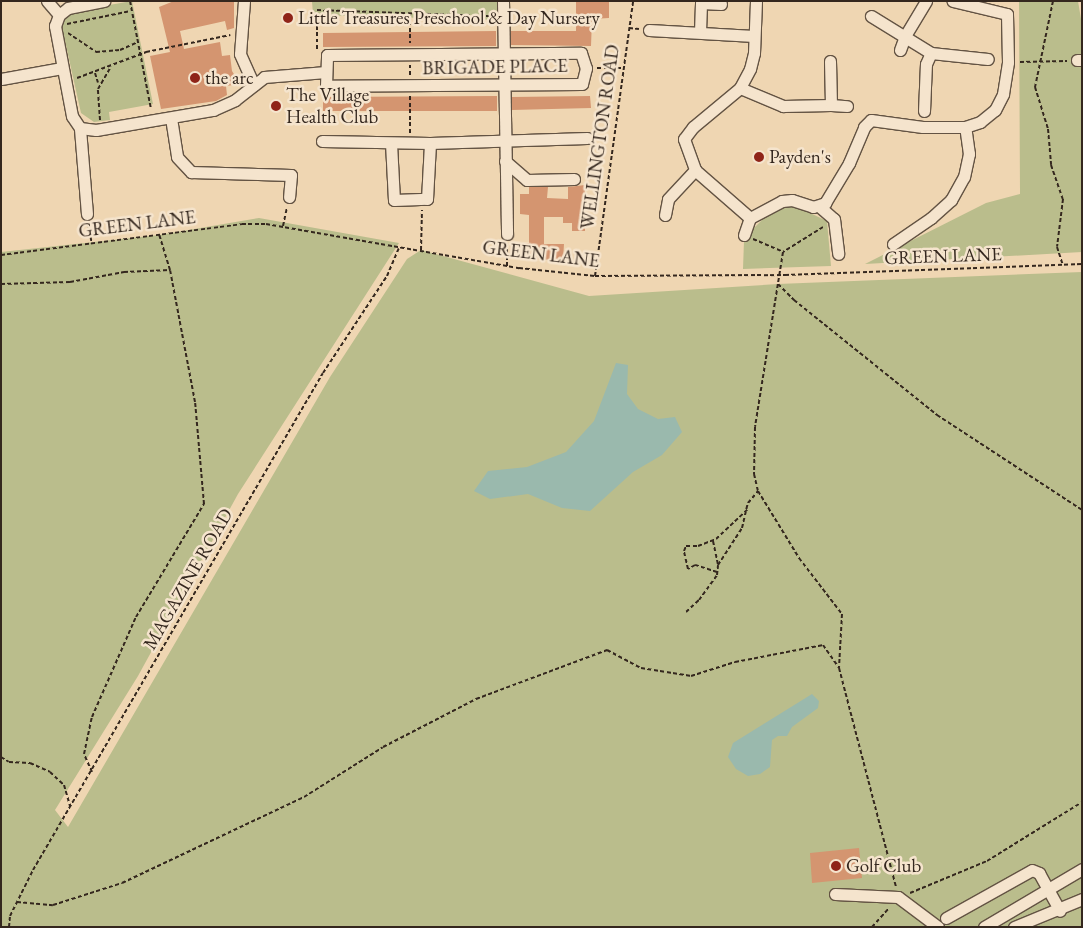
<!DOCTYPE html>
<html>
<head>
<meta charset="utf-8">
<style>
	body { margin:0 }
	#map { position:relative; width:1083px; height:928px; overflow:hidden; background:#efd6b2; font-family:"EB Garamond",serif }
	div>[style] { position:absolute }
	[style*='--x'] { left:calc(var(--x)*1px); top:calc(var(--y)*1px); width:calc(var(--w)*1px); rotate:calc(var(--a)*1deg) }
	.green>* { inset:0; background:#babd8c }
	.water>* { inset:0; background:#9ab9ad }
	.building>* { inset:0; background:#d49570 }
	.path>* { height:2px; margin-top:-1px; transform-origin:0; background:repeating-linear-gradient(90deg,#34271e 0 4px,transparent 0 6.5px) }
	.roads { filter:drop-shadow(1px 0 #635343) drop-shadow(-1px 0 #635343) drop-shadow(0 1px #635343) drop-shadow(0 -1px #635343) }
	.minor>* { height:11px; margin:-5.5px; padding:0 5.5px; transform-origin:5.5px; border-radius:5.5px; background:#f5e4cd }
	.dots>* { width:14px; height:14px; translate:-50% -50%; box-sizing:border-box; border:2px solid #f5e4cd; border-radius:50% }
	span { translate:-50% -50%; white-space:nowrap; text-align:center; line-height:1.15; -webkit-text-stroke:5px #f5e4cd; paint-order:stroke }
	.poi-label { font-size:19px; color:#34271e }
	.left { translate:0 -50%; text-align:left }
	.street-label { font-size:19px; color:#34271e }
	.frame { position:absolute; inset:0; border:2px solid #34271e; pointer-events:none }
</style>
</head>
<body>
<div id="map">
	<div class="green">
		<div style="clip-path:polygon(132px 1px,153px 104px,109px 112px,110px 120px,94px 122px,81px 113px,61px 23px,75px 11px)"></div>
		<div style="clip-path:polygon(312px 1px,498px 1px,498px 20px,313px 15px)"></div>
		<div style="clip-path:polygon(1019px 1px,1078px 1px,1082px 25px,1082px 252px,865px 264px,986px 203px,1020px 194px)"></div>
		<div style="clip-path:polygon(793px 205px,827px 221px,831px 266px,743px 269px,744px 241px,750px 232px,772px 210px)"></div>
		<div style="clip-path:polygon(259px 218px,399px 243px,238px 494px,138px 676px,55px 810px,68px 827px,330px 377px,407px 259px,421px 250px,589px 296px,778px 284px,1082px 272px,1082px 927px,1px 927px,1px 252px,159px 235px)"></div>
	</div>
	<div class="water">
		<div style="clip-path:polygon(616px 363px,628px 365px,627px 394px,638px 409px,658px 419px,675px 417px,682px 432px,662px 455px,633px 472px,590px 511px,562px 508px,528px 494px,490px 499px,474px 491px,488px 471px,527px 467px,566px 452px,594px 421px)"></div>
		<div style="clip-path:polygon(812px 694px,819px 701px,818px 708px,792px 727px,787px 736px,778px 736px,772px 740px,770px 767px,760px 774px,748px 776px,736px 769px,728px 757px,733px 743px)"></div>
	</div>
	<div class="building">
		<div style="clip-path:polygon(174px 1px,234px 1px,234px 28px,227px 30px,225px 21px,180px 31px,184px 49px,220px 42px,222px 56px,230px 55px,232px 71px,240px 84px,226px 86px,227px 95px,216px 101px,161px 109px,150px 56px,170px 52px,159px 7px)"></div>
		<div style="clip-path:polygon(576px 1px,609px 1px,609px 18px,592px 19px,591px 46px,511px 45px,511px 31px,576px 31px)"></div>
		<div style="clip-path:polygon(496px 31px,496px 46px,323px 47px,323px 33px)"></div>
		<div style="clip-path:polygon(497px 96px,497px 111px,323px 111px,323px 97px)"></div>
		<div style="clip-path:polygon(590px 96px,591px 108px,512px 110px,512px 97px)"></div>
		<div style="clip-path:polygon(585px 185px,585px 231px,572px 231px,572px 223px,563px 223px,563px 217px,544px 217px,544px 244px,564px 244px,563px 260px,523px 259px,524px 243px,529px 243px,529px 215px,520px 214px,520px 194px,529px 194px,529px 187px,548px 187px,547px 198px,568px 199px,568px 187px)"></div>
		<div style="clip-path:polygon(859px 848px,862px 878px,812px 883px,810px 853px)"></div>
	</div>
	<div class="path">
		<div style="--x:130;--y:1;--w:110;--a:79"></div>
		<div style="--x:1053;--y:1;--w:88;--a:101.8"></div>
		<div style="--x:1035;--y:87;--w:44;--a:72.8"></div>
		<div style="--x:1048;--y:129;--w:36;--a:85"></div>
		<div style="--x:1051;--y:165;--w:36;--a:71"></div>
		<div style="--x:1063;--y:199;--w:48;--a:97.1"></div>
		<div style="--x:1057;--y:247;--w:19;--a:72"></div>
		<div style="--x:410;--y:15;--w:28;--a:90"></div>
		<div style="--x:67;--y:24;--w:65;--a:-11.5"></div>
		<div style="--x:629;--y:28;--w:10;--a:6"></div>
		<div style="--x:68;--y:33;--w:34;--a:34"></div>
		<div style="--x:96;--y:52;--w:24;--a:-5"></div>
		<div style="--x:120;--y:50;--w:20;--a:-24"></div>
		<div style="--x:317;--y:49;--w:39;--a:-90"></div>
		<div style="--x:317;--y:10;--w:176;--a:2"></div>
		<div style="--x:1020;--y:62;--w:47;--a:-1.2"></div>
		<div style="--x:597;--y:68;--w:25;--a:0"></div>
		<div style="--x:95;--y:73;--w:10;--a:73"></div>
		<div style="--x:410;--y:75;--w:10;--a:-90"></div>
		<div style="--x:77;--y:78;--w:74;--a:-20.6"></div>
		<div style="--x:146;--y:52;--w:86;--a:-11.4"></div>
		<div style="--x:100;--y:120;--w:31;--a:-94"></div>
		<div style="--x:98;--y:89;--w:24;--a:-60"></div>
		<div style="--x:410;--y:133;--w:38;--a:-90"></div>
		<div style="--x:88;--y:224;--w:20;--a:79"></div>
		<div style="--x:283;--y:226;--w:19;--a:-78"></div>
		<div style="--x:823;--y:227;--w:47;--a:148"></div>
		<div style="--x:783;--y:252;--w:177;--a:99.1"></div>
		<div style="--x:755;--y:427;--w:47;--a:91.2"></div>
		<div style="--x:754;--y:474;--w:17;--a:77"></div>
		<div style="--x:758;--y:491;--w:79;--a:58.5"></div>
		<div style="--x:799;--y:558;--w:71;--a:52.5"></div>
		<div style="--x:842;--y:614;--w:54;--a:93.2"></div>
		<div style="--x:839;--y:668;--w:226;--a:75.4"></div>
		<div style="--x:753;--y:239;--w:33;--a:23"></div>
		<div style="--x:421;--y:250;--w:40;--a:-88.6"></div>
		<div style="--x:1;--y:255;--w:243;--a:-7.3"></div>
		<div style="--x:242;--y:224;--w:24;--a:0"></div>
		<div style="--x:266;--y:224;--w:257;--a:9.9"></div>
		<div style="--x:519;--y:268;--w:76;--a:6"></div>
		<div style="--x:595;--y:276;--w:190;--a:-0.3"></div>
		<div style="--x:785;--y:275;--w:297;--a:-2.1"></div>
		<div style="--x:507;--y:266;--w:23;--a:-90"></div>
		<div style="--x:595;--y:276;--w:278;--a:-82.1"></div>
		<div style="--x:1;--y:284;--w:69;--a:-1.7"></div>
		<div style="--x:70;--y:282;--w:55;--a:-10.5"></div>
		<div style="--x:124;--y:272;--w:46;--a:-2.5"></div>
		<div style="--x:778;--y:284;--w:23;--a:45"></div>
		<div style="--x:794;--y:300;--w:184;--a:38.8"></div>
		<div style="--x:937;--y:415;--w:173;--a:33.2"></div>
		<div style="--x:713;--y:541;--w:25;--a:78"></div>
		<div style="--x:717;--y:572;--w:23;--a:-162"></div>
		<div style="--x:695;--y:565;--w:8;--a:150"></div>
		<div style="--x:688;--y:569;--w:18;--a:-103"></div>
		<div style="--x:684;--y:551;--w:5;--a:-68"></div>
		<div style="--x:686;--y:546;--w:12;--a:0"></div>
		<div style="--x:698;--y:546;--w:19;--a:-21"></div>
		<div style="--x:716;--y:539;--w:44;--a:-43.2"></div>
		<div style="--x:686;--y:612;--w:18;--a:-43"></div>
		<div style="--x:699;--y:600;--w:31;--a:-54"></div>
		<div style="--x:717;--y:575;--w:10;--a:-84"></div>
		<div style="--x:718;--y:565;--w:44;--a:-57"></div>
		<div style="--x:742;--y:528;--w:26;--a:-77"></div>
		<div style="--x:748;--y:503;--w:16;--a:-50"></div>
		<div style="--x:1;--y:757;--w:9;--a:32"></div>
		<div style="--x:9;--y:762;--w:21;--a:3"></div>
		<div style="--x:30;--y:763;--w:22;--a:24"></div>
		<div style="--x:50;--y:772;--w:19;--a:43"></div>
		<div style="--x:64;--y:785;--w:22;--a:74"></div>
		<div style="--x:92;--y:772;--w:20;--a:-114"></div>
		<div style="--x:84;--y:754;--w:38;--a:-78"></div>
		<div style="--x:92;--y:717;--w:109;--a:-66.3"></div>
		<div style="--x:136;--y:617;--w:132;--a:-59"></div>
		<div style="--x:204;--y:504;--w:102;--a:-95"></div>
		<div style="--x:195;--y:402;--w:134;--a:-100.7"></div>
		<div style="--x:170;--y:270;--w:37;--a:-107"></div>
		<div style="--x:910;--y:893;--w:83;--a:-22.6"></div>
		<div style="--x:987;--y:861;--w:112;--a:-31.8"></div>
		<div style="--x:17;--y:902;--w:36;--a:5"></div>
		<div style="--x:53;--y:905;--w:72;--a:-17.7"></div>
		<div style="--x:122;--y:883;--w:201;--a:-25.3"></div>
		<div style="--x:304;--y:797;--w:93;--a:-32.3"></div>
		<div style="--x:383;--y:747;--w:105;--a:-27.3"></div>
		<div style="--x:476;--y:699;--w:140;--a:-20.5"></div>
		<div style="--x:607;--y:650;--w:38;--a:28"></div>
		<div style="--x:641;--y:668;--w:51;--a:9.1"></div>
		<div style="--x:691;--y:676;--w:46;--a:-17.7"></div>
		<div style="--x:735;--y:662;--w:90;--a:-10.9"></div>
		<div style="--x:823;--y:645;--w:28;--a:55"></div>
		<div style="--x:9;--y:927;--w:11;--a:-85"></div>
		<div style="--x:10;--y:916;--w:51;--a:-63.4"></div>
		<div style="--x:33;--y:870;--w:575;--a:-59.74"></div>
		<div style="--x:323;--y:373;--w:116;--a:-56.6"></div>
		<div style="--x:387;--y:276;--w:30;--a:-67"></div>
		<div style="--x:872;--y:927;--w:25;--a:-48"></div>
	</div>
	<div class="roads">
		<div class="minor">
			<div style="--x:47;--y:1;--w:18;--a:49"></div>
			<div style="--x:244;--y:1;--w:53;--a:94.3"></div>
			<div style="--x:240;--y:54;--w:34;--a:66"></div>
			<div style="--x:503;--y:1;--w:233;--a:89"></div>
			<div style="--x:756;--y:1;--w:52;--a:92.2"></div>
			<div style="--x:754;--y:53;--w:16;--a:104"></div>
			<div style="--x:750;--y:69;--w:21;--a:118"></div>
			<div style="--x:740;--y:88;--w:61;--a:140.3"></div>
			<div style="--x:693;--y:127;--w:15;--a:127"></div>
			<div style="--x:684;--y:139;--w:33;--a:70"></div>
			<div style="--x:695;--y:170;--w:73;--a:41.1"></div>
			<div style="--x:750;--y:218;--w:36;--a:-28"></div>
			<div style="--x:782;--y:201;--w:10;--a:-6"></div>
			<div style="--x:792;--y:200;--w:22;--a:18"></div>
			<div style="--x:813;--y:207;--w:13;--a:-18"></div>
			<div style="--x:825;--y:203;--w:47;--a:-59"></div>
			<div style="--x:849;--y:163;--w:39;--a:-67"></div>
			<div style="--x:864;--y:127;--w:10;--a:-45"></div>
			<div style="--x:871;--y:120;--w:52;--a:7.7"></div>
			<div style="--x:923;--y:127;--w:42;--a:0"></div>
			<div style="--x:965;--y:127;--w:16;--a:-18"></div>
			<div style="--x:980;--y:122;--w:19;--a:-39"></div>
			<div style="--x:995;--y:110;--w:18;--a:-63"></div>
			<div style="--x:1003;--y:94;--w:32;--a:-81"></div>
			<div style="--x:1008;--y:62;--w:48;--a:-91.2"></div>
			<div style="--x:1007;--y:14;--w:56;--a:-166.5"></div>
			<div style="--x:871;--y:16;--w:70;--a:31.7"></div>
			<div style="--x:931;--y:53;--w:57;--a:6"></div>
			<div style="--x:649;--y:30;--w:105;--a:3.3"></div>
			<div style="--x:700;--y:32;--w:29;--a:-88"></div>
			<div style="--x:701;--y:3;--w:20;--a:3"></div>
			<div style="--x:900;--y:50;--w:15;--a:-70"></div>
			<div style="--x:905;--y:36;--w:41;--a:-59"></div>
			<div style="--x:581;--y:53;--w:16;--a:72"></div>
			<div style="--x:586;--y:68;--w:16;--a:104"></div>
			<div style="--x:582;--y:84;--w:256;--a:179.6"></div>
			<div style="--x:326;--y:86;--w:31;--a:-88"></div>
			<div style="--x:327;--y:55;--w:254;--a:-0.5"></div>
			<div style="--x:1077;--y:60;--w:5;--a:0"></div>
			<div style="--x:1;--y:79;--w:62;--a:-10.2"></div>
			<div style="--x:740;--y:88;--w:47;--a:22.7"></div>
			<div style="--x:783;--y:106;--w:48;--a:-1.2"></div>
			<div style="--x:831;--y:105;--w:44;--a:-91.3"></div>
			<div style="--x:831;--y:105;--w:16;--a:4"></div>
			<div style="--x:924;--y:111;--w:47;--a:-87.6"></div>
			<div style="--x:926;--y:64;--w:12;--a:-66"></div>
			<div style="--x:171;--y:118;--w:39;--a:81"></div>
			<div style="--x:177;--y:157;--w:21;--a:47"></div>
			<div style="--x:191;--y:172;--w:100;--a:1.7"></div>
			<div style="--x:291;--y:175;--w:22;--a:95"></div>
			<div style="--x:80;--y:128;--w:16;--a:7"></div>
			<div style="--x:96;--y:130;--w:119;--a:-9.7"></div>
			<div style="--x:213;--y:110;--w:24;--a:-24"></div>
			<div style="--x:235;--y:100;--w:37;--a:-38"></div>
			<div style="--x:264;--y:77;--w:62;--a:-4.6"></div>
			<div style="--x:322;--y:141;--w:108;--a:1.1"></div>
			<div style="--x:430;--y:143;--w:157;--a:-1.8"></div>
			<div style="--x:391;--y:143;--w:57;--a:87"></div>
			<div style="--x:394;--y:200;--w:33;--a:-2"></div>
			<div style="--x:427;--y:199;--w:56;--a:-86.9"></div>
			<div style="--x:505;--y:161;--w:29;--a:41"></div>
			<div style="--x:527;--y:180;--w:47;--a:-1.2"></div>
			<div style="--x:820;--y:207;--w:18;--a:41"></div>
			<div style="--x:834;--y:219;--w:35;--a:83"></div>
			<div style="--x:87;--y:214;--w:86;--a:-94.7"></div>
			<div style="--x:80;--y:128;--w:14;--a:-124"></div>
			<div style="--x:72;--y:116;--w:92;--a:-100.7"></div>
			<div style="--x:55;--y:26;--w:12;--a:-70"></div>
			<div style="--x:59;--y:15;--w:11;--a:-38"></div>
			<div style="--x:68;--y:8;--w:37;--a:-11"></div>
			<div style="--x:665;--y:215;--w:16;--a:-79"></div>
			<div style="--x:668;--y:199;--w:40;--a:-47"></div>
			<div style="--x:744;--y:235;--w:18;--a:-71"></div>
			<div style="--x:893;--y:244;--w:46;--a:-34.4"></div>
			<div style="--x:931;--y:218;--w:27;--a:-42"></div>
			<div style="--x:951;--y:200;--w:26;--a:-61"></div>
			<div style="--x:964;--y:177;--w:24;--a:-78"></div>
			<div style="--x:969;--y:154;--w:27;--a:-98"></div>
			<div style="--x:835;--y:894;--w:63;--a:2.7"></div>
			<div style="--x:898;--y:897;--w:50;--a:36.9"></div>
			<div style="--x:946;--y:918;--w:98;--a:-29.2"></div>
			<div style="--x:1032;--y:870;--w:8;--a:23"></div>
			<div style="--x:1039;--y:873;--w:43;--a:61.1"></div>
			<div style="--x:984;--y:927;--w:114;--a:-30.6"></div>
			<div style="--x:1014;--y:927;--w:74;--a:-22.4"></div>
		</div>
	</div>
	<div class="dots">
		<div style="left:288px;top:18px;background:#8f2418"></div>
		<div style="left:195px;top:78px;background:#8f2418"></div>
		<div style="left:276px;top:106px;background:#8f2418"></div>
		<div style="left:759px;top:157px;background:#8f2418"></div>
		<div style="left:836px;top:866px;background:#8f2418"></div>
	</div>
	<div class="poi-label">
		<span class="left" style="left:298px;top:18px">Little Treasures Preschool &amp; Day Nursery</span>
		<span class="left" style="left:205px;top:78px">the arc</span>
		<span class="left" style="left:286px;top:106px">The Village<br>Health Club</span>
		<span class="left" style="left:769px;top:157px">Payden's</span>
		<span class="left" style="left:846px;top:866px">Golf Club</span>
	</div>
	<div class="street-label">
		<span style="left:495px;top:67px;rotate:-1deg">BRIGADE PLACE</span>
		<span style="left:600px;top:137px;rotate:-82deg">WELLINGTON ROAD</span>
		<span style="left:137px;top:224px;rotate:-7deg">GREEN LANE</span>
		<span style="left:541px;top:254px;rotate:7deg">GREEN LANE</span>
		<span style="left:943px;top:256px;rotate:-2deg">GREEN LANE</span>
		<span style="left:188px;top:579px;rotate:-60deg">MAGAZINE ROAD</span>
	</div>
	<div class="frame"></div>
</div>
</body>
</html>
